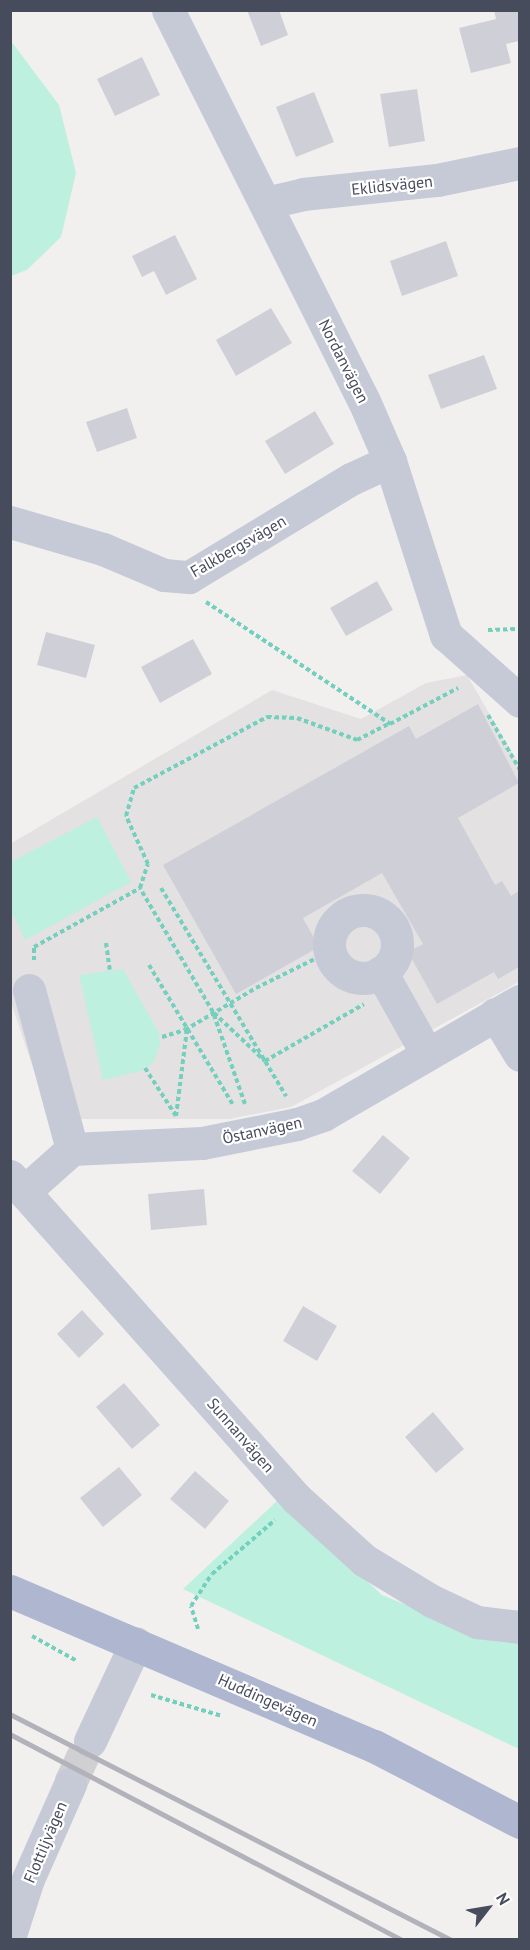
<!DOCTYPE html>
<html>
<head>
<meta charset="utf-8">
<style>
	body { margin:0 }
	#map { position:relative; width:530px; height:1950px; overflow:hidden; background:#f2f0ef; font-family:"PT Sans",sans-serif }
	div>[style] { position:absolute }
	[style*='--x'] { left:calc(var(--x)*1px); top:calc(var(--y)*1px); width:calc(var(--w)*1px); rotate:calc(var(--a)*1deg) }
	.education>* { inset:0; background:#e3e1e1 }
	.green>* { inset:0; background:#bdf0df }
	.building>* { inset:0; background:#cfd0d7 }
	.minor-tunnel>* { height:33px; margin-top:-16.5px; transform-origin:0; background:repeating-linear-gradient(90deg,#d0cfd2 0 33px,transparent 0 49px) }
	.path>* { height:4px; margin-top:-2px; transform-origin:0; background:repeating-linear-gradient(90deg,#74cfbc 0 4.5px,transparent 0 7.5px) }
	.minor>* { height:33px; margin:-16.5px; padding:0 16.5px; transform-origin:16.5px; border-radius:16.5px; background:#c6cad7 }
	.minor>.ring { margin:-16.5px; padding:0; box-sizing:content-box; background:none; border:33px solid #c6cad7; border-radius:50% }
	.major>* { height:33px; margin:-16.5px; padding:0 16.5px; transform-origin:16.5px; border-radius:16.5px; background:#afb6cf }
	.rail>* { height:4.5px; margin:-2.25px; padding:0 2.25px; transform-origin:2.25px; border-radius:2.25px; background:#b1b2ba }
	span { translate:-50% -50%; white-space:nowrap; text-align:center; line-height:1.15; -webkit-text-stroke:4.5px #fff; paint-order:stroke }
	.street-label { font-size:16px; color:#474c5d }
	.frame { position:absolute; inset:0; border:12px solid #474c5d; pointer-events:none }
	.north { position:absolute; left:458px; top:1878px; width:60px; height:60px; -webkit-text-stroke:4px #fff; paint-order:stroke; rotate:59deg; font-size:16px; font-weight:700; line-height:24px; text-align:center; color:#474c5d }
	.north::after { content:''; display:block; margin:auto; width:21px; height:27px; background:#474c5d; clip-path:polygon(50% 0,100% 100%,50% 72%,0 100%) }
</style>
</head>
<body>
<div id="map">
	<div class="education">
		<div style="clip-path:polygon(467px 675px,519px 765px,519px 982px,291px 1107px,229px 1119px,50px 1119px,11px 1002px,10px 844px,272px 690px,361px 719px,426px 683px)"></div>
	</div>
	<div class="green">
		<div style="clip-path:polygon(11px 41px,59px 105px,76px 173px,61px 237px,27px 270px,11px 276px)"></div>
		<div style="clip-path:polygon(97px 817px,131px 882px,25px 940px,11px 910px,11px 862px)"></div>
		<div style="clip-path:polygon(123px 969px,159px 1033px,160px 1044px,154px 1062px,141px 1071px,103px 1080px,79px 975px)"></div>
		<div style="clip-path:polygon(279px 1499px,382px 1595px,481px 1636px,519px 1641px,519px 1749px,183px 1589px)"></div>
	</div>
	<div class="building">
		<div style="clip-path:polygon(247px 10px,279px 10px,288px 35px,261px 46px)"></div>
		<div style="clip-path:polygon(494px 10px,519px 10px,519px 41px,506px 44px,511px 63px,471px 73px,459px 28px,496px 19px)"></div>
		<div style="clip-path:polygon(142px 57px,160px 95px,115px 116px,97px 79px)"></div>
		<div style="clip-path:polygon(417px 89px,425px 141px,389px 147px,380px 94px)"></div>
		<div style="clip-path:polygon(314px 92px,334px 142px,296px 157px,276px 107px)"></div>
		<div style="clip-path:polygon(175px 235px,197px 279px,166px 295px,154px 271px,142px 277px,132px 256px)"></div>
		<div style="clip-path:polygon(446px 241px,458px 276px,402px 296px,390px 261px)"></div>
		<div style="clip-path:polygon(271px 308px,292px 343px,236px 376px,216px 340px)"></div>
		<div style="clip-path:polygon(484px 355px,497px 389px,441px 409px,428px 375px)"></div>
		<div style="clip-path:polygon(127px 408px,137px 438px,97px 452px,86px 422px)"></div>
		<div style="clip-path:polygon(315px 411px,334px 444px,285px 474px,265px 441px)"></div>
		<div style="clip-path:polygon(377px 581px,393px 610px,346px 636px,330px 608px)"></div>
		<div style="clip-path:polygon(46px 632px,95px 645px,86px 678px,37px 665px)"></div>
		<div style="clip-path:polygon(193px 639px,212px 674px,160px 703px,141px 667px)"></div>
		<div style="clip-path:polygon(478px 704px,519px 783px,458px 818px,495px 885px,502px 881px,511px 896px,519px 891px,519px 967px,498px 979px,494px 972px,437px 1004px,408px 952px,423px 944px,382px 873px,303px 918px,319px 947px,236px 994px,163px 865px,409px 726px,416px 739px)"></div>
		<div style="clip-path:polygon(383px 1135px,410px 1158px,380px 1194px,352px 1171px)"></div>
		<div style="clip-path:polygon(204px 1189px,207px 1225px,151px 1230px,148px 1194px)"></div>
		<div style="clip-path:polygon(303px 1306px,337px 1326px,317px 1361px,283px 1341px)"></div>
		<div style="clip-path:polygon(82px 1310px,104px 1334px,79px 1358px,57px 1334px)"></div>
		<div style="clip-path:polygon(124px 1383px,160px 1425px,132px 1449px,96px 1407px)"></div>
		<div style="clip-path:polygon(433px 1412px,464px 1449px,436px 1473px,405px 1437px)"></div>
		<div style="clip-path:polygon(119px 1467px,142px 1495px,103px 1527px,80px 1498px)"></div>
		<div style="clip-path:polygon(195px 1471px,229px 1501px,205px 1529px,170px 1499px)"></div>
	</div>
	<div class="minor-tunnel">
		<div style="--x:70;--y:1784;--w:47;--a:-65.1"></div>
	</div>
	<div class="path">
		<div style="--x:206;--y:602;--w:221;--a:33.5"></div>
		<div style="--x:390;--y:724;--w:77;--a:-27.9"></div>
		<div style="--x:488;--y:630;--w:32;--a:-2"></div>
		<div style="--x:488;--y:715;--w:64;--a:59.8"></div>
		<div style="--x:161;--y:888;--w:243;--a:59"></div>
		<div style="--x:106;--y:943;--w:27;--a:82"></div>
		<div style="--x:34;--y:960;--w:13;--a:-90"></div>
		<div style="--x:34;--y:947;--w:121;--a:-29.1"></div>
		<div style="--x:149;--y:965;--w:163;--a:59"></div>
		<div style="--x:214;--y:1013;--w:70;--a:43.3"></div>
		<div style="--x:265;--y:1061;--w:114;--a:-29.9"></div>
		<div style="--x:162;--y:1037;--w:24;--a:-17"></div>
		<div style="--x:185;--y:1030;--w:82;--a:-30.6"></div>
		<div style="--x:256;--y:988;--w:81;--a:-26.3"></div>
		<div style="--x:145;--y:1068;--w:57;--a:57.1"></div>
		<div style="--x:176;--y:1116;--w:88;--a:-82.8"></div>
		<div style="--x:245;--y:1104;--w:97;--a:-109.2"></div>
		<div style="--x:213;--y:1012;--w:144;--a:-120.5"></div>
		<div style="--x:140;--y:888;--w:25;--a:-72"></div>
		<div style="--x:148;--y:864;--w:53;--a:-114.6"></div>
		<div style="--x:126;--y:816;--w:29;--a:-74"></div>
		<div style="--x:134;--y:788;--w:151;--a:-28.1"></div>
		<div style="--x:267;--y:717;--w:30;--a:2"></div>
		<div style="--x:297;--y:718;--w:64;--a:20.1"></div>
		<div style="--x:357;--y:740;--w:34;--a:-27"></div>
		<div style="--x:198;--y:1629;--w:24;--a:-107"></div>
		<div style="--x:191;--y:1606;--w:38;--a:-57"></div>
		<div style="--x:212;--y:1574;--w:83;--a:-40.6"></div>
		<div style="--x:32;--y:1636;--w:51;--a:29.1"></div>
		<div style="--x:151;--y:1695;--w:74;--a:16.5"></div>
	</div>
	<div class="minor">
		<div style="--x:168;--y:10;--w:437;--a:63.4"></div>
		<div style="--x:364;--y:401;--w:65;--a:66.6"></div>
		<div style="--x:390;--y:461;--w:183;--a:72.2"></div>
		<div style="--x:446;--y:635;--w:99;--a:41.7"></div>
		<div style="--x:265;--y:203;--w:39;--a:-13"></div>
		<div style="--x:303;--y:194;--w:135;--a:-6"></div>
		<div style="--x:437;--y:180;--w:85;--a:-11.6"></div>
		<div style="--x:10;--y:522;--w:97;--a:16.2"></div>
		<div style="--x:103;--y:549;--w:66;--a:23.1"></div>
		<div style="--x:164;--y:575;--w:25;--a:5"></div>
		<div style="--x:189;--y:577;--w:189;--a:-31.2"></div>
		<div style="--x:351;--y:479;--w:43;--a:-24.8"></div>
		<div class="ring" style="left:329px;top:910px;width:35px;height:35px"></div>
		<div style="--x:381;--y:972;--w:94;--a:60.7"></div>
		<div style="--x:29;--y:990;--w:165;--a:74.9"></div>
		<div style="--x:495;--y:1014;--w:48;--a:58.6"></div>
		<div style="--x:10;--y:1176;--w:432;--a:48.4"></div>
		<div style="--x:297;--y:1499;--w:91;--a:42.3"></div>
		<div style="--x:364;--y:1560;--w:79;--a:31.1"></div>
		<div style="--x:432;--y:1601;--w:50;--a:25"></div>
		<div style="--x:477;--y:1622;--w:43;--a:6.6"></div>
		<div style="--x:26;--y:1190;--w:62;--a:-41.7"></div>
		<div style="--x:72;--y:1149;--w:130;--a:-2.6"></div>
		<div style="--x:202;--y:1143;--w:97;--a:-11.3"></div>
		<div style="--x:297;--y:1124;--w:28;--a:-19"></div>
		<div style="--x:323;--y:1115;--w:228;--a:-30.1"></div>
		<div style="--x:90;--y:1741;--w:108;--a:-64.9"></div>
		<div style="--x:10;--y:1935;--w:59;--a:-72.2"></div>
		<div style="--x:28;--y:1879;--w:104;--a:-66.1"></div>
	</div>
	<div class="major">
		<div style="--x:10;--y:1591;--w:396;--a:23.1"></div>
		<div style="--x:374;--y:1746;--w:165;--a:27.5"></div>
	</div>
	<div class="rail">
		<div style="--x:10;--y:1714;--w:496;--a:27.1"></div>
		<div style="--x:10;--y:1734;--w:444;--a:27.7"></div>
	</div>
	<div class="street-label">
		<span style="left:392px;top:185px;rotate:-6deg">Eklidsvägen</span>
		<span style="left:344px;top:361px;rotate:63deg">Nordanvägen</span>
		<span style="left:238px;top:546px;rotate:-30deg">Falkbergsvägen</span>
		<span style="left:262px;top:1130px;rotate:-12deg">Östanvägen</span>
		<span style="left:241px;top:1435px;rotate:49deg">Sunnanvägen</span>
		<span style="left:268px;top:1700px;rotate:24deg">Huddingevägen</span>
		<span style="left:45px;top:1842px;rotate:-67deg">Flottiljvägen</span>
	</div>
	<div class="frame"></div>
	<div class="north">N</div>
</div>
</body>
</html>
